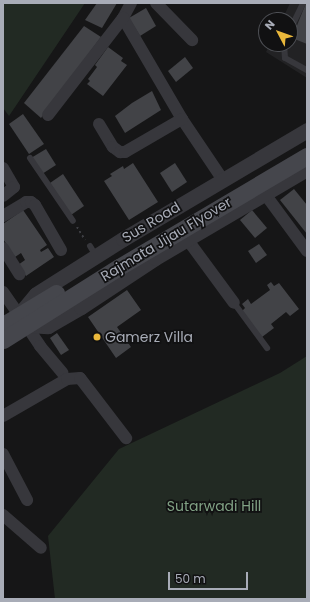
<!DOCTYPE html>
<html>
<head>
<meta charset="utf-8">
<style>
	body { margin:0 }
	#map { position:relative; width:310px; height:602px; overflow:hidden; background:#161617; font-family:Poppins,sans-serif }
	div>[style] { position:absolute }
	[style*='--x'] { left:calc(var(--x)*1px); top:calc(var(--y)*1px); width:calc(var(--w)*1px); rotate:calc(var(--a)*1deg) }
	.built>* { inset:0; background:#222224 }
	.green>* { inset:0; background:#222a23 }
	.building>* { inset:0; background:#424347 }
	.path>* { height:2px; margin-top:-1px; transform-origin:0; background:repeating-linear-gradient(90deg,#3d3e43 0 2px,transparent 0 5px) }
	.service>* { height:6px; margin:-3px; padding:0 3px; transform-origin:3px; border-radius:3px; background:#37373c }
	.minor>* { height:12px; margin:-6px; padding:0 6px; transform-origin:6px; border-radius:6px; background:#37373c }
	.tertiary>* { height:15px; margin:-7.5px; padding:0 7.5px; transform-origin:7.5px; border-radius:7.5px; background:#37373c }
	.secondary>* { height:17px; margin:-8.5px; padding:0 8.5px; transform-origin:8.5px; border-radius:8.5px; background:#45464c }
	.dots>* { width:11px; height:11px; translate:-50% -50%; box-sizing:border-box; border:2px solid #111112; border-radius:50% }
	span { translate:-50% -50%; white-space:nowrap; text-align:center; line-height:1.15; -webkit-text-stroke:3.5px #111112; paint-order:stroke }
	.street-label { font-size:14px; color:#a8acb7 }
	.poi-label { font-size:14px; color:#a8acb7 }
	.left { translate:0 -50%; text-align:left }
	.park-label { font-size:14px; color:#80a184 }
	.frame { position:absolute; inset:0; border:4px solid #a8acb7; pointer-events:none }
	.north { position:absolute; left:258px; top:12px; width:40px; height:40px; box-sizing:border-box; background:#111112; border:1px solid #4d4f54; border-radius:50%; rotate:311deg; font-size:11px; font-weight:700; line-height:16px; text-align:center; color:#a8acb7 }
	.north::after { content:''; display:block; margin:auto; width:14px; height:18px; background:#eab83b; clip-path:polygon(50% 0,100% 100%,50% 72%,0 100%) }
	.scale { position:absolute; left:168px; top:572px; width:80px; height:18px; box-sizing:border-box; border:2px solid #a8acb7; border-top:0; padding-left:5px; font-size:12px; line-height:14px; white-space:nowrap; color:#a8acb7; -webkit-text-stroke:3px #111112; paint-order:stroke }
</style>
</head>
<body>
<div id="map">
	<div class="built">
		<div style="clip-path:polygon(290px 3px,307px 3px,307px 78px,266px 52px,270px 44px,290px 44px,290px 20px,282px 20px)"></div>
	</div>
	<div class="green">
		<div style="clip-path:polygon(3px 3px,85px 3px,9px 116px,3px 108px)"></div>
		<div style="clip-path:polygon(307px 356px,307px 599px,55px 599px,48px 536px,119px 449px,280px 373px)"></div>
	</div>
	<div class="building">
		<div style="clip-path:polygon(97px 3px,117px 3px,102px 28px,85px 20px)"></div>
		<div style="clip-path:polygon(306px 3px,307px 3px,307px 44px,292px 38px)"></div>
		<div style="clip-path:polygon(146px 8px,156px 26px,140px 36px,129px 18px)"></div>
		<div style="clip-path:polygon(84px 26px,101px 37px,41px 118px,24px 103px)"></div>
		<div style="clip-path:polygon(108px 47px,123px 58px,121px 61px,127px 65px,103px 96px,87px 84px,90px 81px,88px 79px,97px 67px,95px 65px)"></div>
		<div style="clip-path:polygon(185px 57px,193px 68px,176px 82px,168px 71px)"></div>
		<div style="clip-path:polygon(152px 91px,161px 110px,125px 133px,115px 116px,132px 103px)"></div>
		<div style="clip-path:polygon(23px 114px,44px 144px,29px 154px,9px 124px)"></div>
		<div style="clip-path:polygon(46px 149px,56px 165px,42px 174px,31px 158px)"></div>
		<div style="clip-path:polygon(133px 163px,158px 202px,129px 220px,104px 181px,112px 176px,110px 174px,123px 166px,124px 169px)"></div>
		<div style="clip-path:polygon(175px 163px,187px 182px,172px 192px,160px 173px)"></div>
		<div style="clip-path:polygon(63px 174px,84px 206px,71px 215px,50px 183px)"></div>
		<div style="clip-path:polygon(294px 189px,307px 205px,307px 234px,280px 200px)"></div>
		<div style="clip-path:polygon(23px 210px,47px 245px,40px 250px,41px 252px,48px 248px,54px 257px,26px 276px,18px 265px,25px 260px,21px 253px,15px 257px,3px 239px,3px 224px)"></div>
		<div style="clip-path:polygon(252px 210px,267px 228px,255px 238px,240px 220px)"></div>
		<div style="clip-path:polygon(259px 244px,267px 255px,256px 263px,248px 251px)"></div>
		<div style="clip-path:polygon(271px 282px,274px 286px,279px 283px,299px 309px,290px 316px,286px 312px,271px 324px,274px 328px,262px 337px,242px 311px,245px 308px,242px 304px,248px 299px,251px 304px,270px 290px,267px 285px)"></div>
		<div style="clip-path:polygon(127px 290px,141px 310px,117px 327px,131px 347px,116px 358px,88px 317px)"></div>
		<div style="clip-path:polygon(57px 333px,69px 350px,61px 355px,50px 338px)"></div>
	</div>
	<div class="path">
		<div style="--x:77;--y:227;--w:15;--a:58"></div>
	</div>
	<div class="service">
		<div style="--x:290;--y:30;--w:30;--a:-64"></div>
		<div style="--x:284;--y:44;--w:14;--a:86"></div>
		<div style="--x:285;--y:58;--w:25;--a:29"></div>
		<div style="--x:30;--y:158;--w:76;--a:55.7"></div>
		<div style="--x:90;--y:246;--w:12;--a:59"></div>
		<div style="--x:234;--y:303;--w:56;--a:53.7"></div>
	</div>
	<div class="minor">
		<div style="--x:131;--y:3;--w:17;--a:118"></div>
		<div style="--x:123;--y:18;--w:117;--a:59.7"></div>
		<div style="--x:182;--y:119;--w:73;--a:56.1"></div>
		<div style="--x:156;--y:3;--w:52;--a:45.8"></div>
		<div style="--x:48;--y:115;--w:123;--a:-52.3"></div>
		<div style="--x:99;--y:124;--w:27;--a:59"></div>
		<div style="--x:113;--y:147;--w:9;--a:36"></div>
		<div style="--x:120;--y:152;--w:5;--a:0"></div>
		<div style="--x:125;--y:152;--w:66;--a:-30.1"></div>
		<div style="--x:3;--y:168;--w:22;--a:60"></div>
		<div style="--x:14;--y:187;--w:14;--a:141"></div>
		<div style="--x:265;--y:194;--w:71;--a:53.6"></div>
		<div style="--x:3;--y:216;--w:27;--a:-31"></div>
		<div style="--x:26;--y:202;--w:5;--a:0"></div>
		<div style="--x:31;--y:202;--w:5;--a:37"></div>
		<div style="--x:35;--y:205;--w:52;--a:60"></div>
		<div style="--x:187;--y:239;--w:79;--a:53.7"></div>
		<div style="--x:3;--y:248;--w:31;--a:58"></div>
		<div style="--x:3;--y:292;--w:28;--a:55"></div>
		<div style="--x:26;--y:325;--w:25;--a:56"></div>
		<div style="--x:40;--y:346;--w:35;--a:50"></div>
		<div style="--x:3;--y:416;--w:74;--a:-30"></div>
		<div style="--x:67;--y:379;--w:13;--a:-4"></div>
		<div style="--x:80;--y:378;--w:76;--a:52.5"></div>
		<div style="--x:3;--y:454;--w:52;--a:62.4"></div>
		<div style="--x:3;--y:515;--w:50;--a:41"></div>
	</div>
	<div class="tertiary">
		<div style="--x:21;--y:312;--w:23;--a:-50"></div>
		<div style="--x:36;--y:294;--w:103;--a:-32.3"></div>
		<div style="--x:123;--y:239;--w:214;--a:-30.6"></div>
		<div style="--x:26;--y:325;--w:22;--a:3"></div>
		<div style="--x:48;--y:326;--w:38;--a:-30"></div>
		<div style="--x:81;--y:307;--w:89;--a:-33.5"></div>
		<div style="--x:155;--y:258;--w:176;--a:-30.4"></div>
	</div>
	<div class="secondary">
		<div style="--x:3;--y:325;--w:62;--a:-31.1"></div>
		<div style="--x:3;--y:340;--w:137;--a:-32.2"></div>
		<div style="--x:119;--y:267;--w:218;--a:-30.6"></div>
	</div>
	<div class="dots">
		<div style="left:97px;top:337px;background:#eab83b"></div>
	</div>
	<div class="street-label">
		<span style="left:151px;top:222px;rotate:-31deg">Sus Road</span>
		<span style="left:166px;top:239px;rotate:-31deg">Rajmata Jijau Flyover</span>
	</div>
	<div class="poi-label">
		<span class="left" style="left:105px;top:337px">Gamerz Villa</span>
	</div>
	<div class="park-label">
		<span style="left:214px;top:506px">Sutarwadi Hill</span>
	</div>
	<div class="frame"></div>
	<div class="north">N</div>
	<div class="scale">50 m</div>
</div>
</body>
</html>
